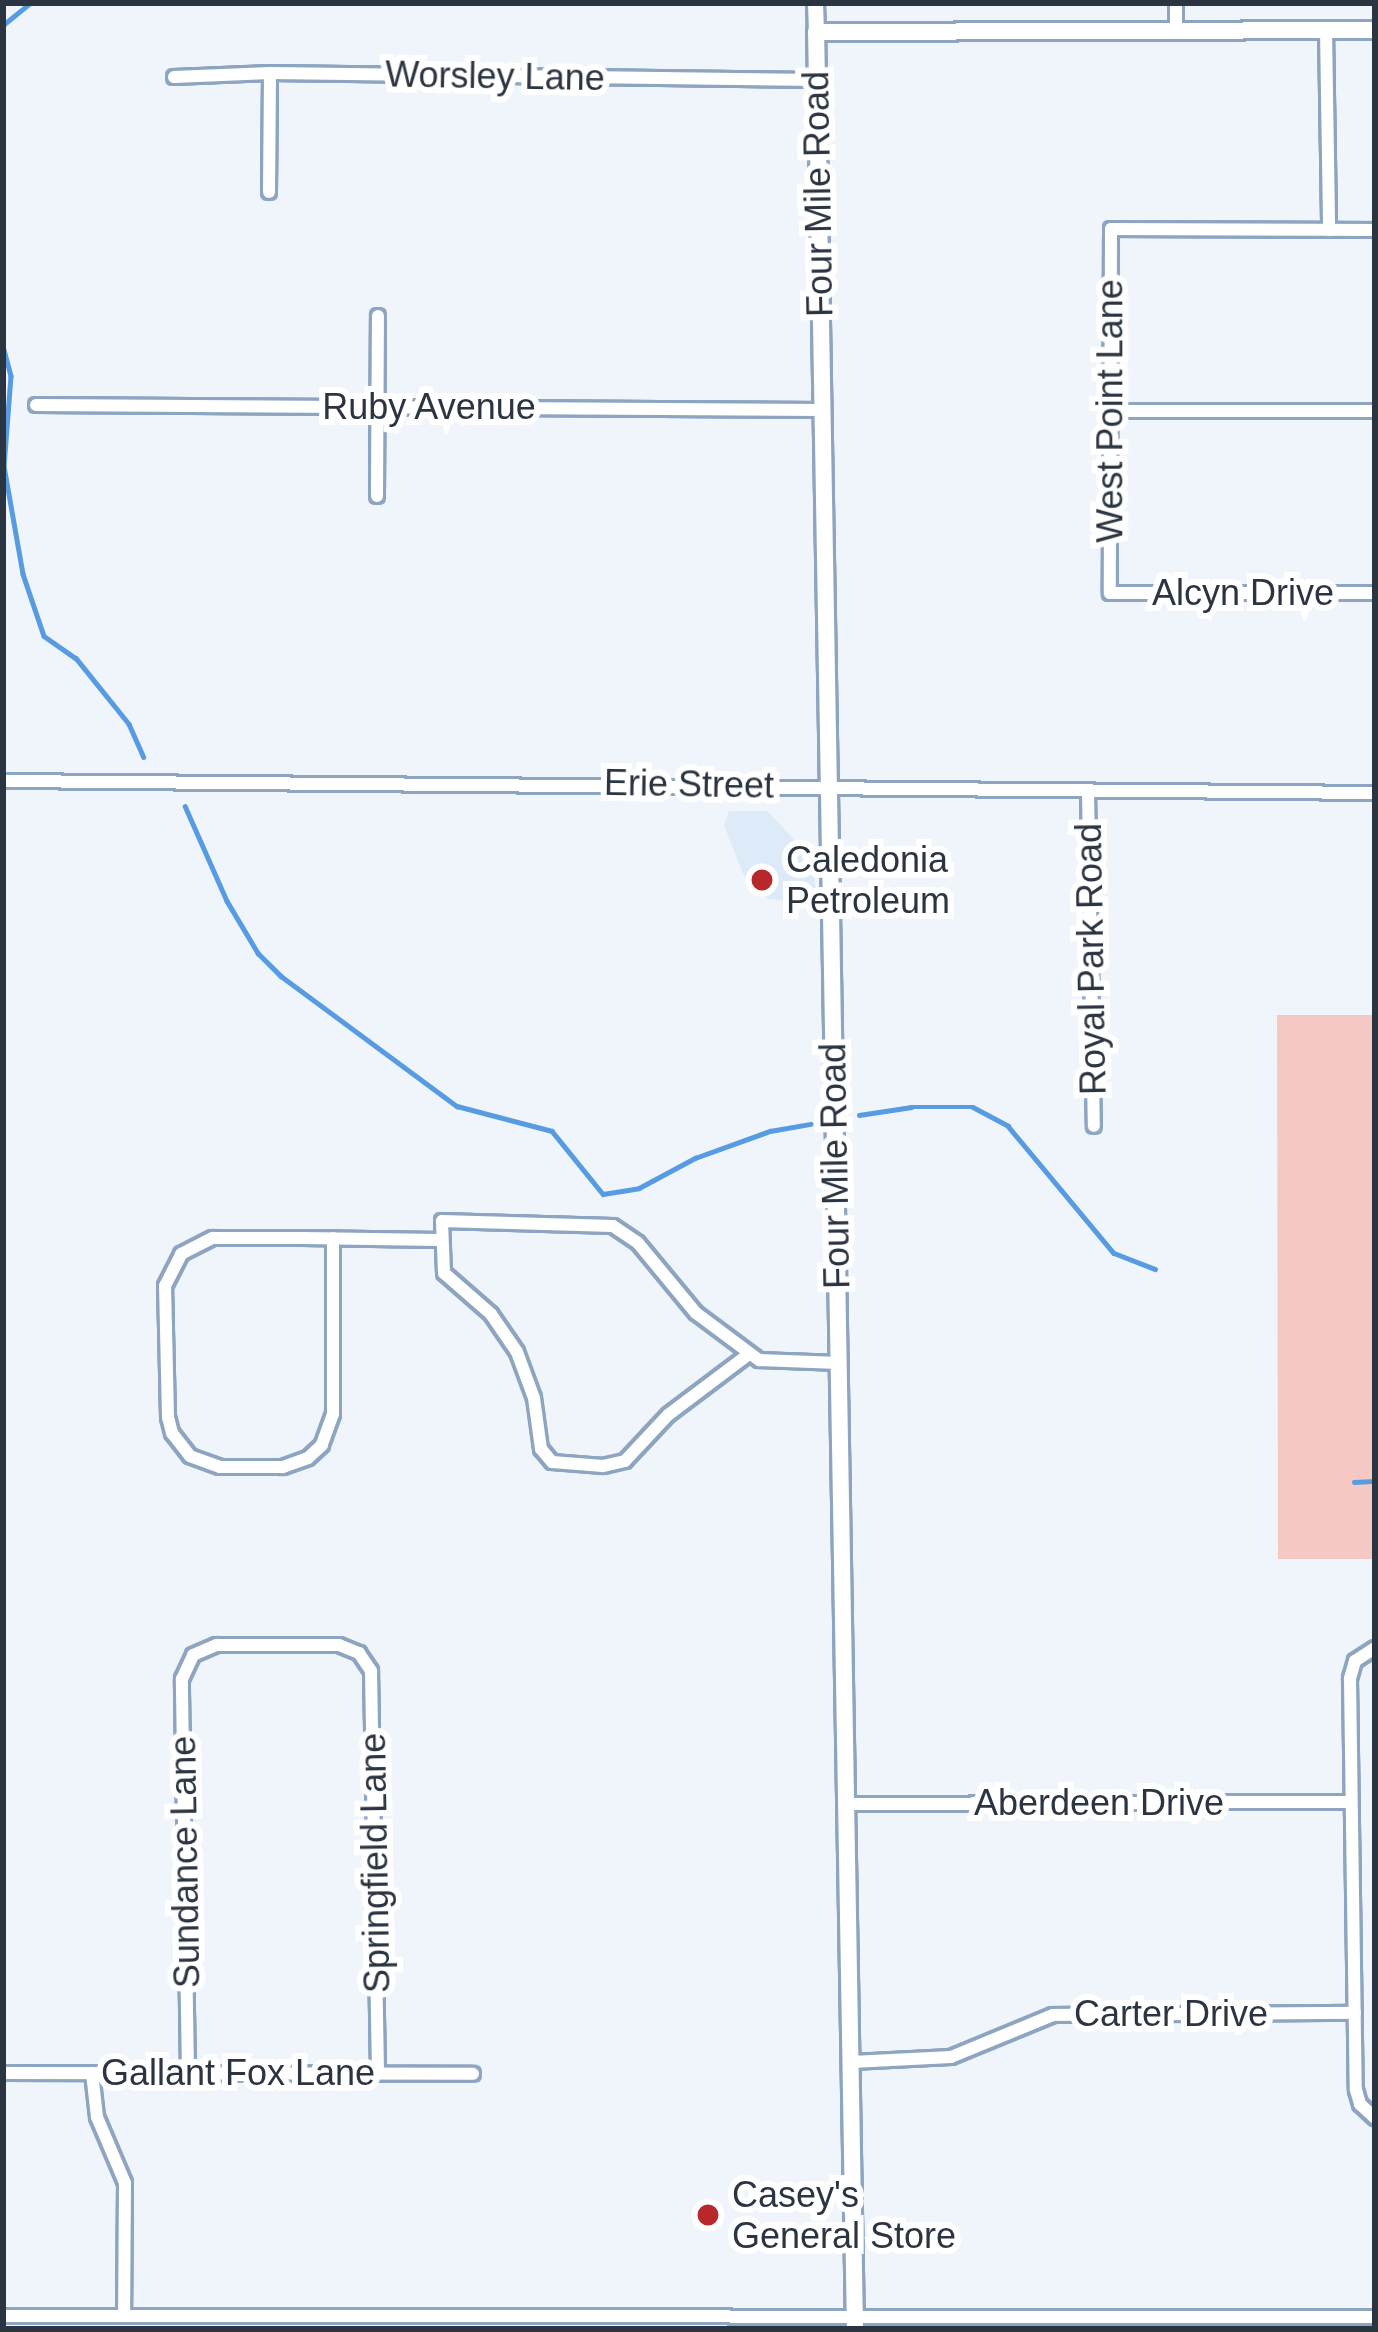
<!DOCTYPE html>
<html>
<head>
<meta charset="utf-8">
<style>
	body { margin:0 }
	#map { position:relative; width:1378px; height:2332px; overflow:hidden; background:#f0f5fb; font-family:Arial,sans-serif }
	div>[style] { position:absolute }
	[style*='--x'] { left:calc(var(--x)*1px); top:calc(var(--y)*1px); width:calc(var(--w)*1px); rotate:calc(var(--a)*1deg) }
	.built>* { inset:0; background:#ddeaf8 }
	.green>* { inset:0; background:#f6c8c3 }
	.stream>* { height:4.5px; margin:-2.25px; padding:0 2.25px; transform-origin:2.25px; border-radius:2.25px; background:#579be3 }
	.roads { filter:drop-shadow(3px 0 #8da5c1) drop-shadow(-3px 0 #8da5c1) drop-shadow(0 3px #8da5c1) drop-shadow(0 -3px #8da5c1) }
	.minor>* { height:12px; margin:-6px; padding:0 6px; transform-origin:6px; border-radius:6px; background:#fff }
	.tertiary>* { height:15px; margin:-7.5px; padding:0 7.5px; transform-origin:7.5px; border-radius:7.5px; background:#fff }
	.secondary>* { height:16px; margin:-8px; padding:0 8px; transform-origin:8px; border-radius:8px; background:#fff }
	.dots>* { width:33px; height:33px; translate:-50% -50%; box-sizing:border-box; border:6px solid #fff; border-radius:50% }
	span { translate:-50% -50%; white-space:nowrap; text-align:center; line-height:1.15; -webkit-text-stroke:12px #fff; paint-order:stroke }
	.street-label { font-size:36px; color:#2b3541 }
	.poi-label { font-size:36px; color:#2b3541 }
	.left { translate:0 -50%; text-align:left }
	.frame { position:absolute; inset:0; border:6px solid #2b3541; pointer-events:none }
</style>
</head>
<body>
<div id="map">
	<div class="built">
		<div style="clip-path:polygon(729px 811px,767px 811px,792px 837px,812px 867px,819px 904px,768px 899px,743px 874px,724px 825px)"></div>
	</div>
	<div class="green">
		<div style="clip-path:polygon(1277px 1015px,1375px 1015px,1375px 1559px,1278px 1559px)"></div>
	</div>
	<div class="stream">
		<div style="--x:3;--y:25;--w:35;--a:-39"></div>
		<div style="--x:3;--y:346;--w:31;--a:75"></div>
		<div style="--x:11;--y:376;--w:90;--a:94.4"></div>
		<div style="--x:4;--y:466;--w:110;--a:80"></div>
		<div style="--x:23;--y:574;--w:65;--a:71.3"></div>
		<div style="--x:44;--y:636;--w:39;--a:35"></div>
		<div style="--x:76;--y:658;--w:85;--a:51.2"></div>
		<div style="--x:129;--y:724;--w:36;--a:66"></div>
		<div style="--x:185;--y:806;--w:104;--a:66.1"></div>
		<div style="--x:227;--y:901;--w:61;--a:59.2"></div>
		<div style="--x:258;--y:953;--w:33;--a:45"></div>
		<div style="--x:281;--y:976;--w:219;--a:36.5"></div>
		<div style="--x:457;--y:1106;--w:98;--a:14.7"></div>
		<div style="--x:552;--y:1131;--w:81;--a:51"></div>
		<div style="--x:603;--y:1194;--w:36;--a:-9"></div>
		<div style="--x:639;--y:1188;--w:64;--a:-28.2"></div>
		<div style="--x:695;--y:1158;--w:80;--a:-19.8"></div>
		<div style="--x:770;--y:1131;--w:41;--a:-9.9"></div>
		<div style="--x:859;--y:1115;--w:53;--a:-8.7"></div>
		<div style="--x:911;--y:1107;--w:62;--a:0"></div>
		<div style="--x:973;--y:1107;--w:40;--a:28"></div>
		<div style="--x:1008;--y:1126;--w:165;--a:50.2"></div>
		<div style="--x:1114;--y:1253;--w:44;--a:21.3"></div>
		<div style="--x:1354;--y:1482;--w:21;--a:-3"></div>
	</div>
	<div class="roads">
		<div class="minor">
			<div style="--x:1176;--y:3;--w:27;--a:90"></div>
			<div style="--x:1326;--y:30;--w:200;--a:89.1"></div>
			<div style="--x:174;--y:77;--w:96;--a:-2.4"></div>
			<div style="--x:270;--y:73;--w:546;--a:0.73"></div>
			<div style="--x:269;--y:192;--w:119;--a:-89.5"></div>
			<div style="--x:1375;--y:230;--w:264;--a:-179.8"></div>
			<div style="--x:1111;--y:229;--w:364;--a:90.2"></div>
			<div style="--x:1110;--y:593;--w:265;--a:0"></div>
			<div style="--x:36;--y:405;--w:786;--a:0.36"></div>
			<div style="--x:1110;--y:411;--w:265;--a:0"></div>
			<div style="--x:377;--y:496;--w:180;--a:-89.7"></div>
			<div style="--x:3;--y:781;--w:1372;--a:0.5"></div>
			<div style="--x:1088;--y:792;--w:334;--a:89"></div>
			<div style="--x:333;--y:1238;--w:176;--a:90"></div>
			<div style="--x:333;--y:1414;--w:33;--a:110"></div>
			<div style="--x:322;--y:1445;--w:19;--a:137"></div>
			<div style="--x:308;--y:1458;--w:27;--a:160"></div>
			<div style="--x:283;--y:1467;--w:63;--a:180"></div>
			<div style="--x:220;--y:1467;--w:32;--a:-160"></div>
			<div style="--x:190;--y:1456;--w:29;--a:-128"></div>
			<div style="--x:172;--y:1433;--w:16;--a:-104"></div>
			<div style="--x:168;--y:1417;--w:131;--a:-91.3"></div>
			<div style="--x:165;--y:1286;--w:36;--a:-63"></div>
			<div style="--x:181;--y:1254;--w:36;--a:-27"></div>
			<div style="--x:213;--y:1238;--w:89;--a:0"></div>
			<div style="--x:302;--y:1238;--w:139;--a:0.8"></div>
			<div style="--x:749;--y:1354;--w:101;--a:143"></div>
			<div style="--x:668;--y:1415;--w:63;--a:133.1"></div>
			<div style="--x:625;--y:1461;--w:23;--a:167"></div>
			<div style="--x:603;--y:1466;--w:51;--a:-175.5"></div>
			<div style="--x:552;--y:1462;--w:17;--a:-130"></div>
			<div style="--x:541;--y:1449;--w:51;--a:-97.8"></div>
			<div style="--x:534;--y:1398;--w:49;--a:-110.3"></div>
			<div style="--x:517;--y:1352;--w:46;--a:-124.4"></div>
			<div style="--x:491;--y:1314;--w:62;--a:-138.9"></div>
			<div style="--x:444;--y:1273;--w:52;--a:-92.2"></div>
			<div style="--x:442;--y:1221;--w:171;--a:1.7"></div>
			<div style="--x:613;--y:1226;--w:30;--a:34"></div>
			<div style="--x:638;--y:1243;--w:91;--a:50.4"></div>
			<div style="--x:696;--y:1313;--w:79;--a:36.7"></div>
			<div style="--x:759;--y:1360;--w:80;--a:2.1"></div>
			<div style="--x:1375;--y:1648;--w:24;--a:147"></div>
			<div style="--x:1355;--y:1661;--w:19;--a:106"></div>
			<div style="--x:1350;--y:1679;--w:411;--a:89.2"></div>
			<div style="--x:1356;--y:2090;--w:15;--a:74"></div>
			<div style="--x:1360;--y:2104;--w:21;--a:43"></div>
			<div style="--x:193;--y:1655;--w:26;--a:-23"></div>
			<div style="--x:217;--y:1645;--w:122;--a:0"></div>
			<div style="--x:339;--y:1645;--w:22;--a:22"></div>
			<div style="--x:359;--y:1653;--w:22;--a:56"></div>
			<div style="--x:371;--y:1671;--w:402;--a:89"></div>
			<div style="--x:848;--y:1804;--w:503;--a:-0.23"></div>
			<div style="--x:852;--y:2062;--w:99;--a:-2.9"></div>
			<div style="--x:951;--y:2057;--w:110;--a:-22.4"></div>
			<div style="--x:1053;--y:2015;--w:302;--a:-0.4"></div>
			<div style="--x:3;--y:2073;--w:470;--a:0.1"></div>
			<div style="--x:92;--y:2073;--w:44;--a:83.5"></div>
			<div style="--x:97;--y:2117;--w:72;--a:67"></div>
			<div style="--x:125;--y:2183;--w:133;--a:90.4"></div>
			<div style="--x:188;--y:2073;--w:394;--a:-90.9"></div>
			<div style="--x:182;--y:1679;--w:26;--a:-65"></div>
			<div style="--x:3;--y:2316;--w:1372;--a:0.04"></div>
		</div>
		<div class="tertiary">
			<div style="--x:815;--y:3;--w:29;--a:88"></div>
		</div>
		<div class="secondary">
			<div style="--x:855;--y:2329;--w:2297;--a:-90.97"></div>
			<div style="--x:816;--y:32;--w:559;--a:-0.2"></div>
		</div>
	</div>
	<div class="dots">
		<div style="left:762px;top:880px;background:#b8282a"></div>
		<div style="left:708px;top:2215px;background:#b8282a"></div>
	</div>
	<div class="street-label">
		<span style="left:495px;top:76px;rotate:1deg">Worsley Lane</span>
		<span style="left:818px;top:194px;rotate:-91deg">Four Mile Road</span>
		<span style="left:429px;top:407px">Ruby Avenue</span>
		<span style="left:1110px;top:411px;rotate:-90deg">West Point Lane</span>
		<span style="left:1243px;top:593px">Alcyn Drive</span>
		<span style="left:689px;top:784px;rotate:1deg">Erie Street</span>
		<span style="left:1091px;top:959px;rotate:-91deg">Royal Park Road</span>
		<span style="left:835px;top:1166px;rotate:-91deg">Four Mile Road</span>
		<span style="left:1099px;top:1803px">Aberdeen Drive</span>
		<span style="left:185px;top:1862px;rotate:-91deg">Sundance Lane</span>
		<span style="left:375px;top:1863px;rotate:-91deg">Springfield Lane</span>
		<span style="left:1171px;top:2014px">Carter Drive</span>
		<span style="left:238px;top:2073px">Gallant Fox Lane</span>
	</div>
	<div class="poi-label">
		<span class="left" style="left:786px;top:880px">Caledonia<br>Petroleum</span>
		<span class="left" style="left:732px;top:2215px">Casey's<br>General Store</span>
	</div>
	<div class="frame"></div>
</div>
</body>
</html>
